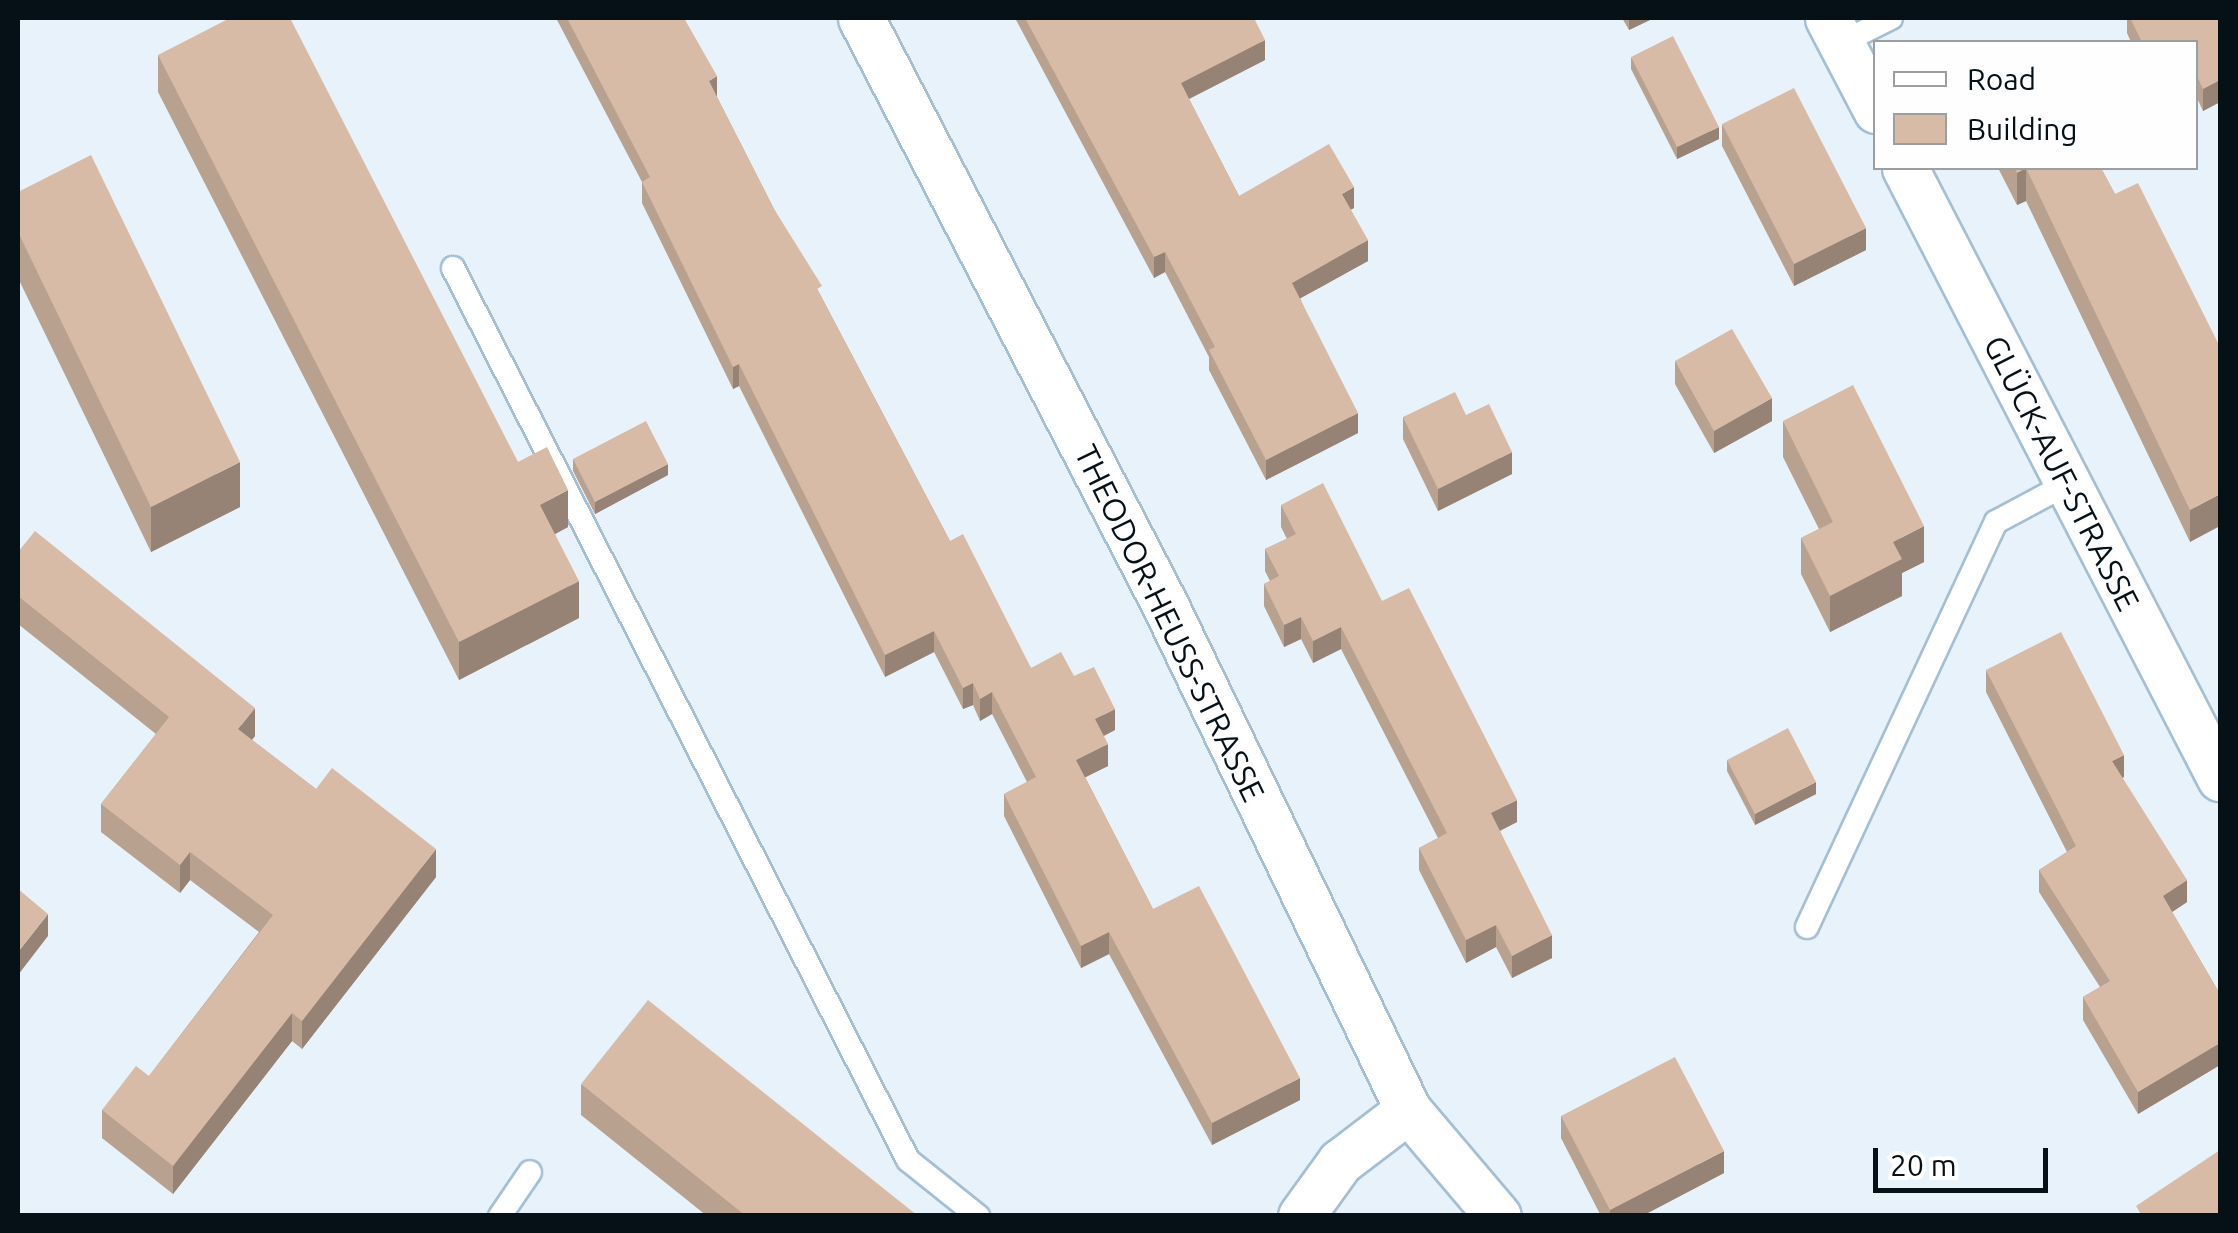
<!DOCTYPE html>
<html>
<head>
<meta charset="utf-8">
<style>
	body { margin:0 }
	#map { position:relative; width:2238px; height:1233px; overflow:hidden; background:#e7f2fb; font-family:Ubuntu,sans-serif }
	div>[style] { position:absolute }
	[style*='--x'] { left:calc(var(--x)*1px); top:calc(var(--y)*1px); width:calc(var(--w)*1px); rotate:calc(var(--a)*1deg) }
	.roads { filter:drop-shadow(2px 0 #a4bfd4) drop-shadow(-2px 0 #a4bfd4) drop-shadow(0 2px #a4bfd4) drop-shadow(0 -2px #a4bfd4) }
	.lane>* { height:22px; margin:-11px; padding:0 11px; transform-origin:11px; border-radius:11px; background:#fff }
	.street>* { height:45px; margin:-22.5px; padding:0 22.5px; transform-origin:22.5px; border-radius:22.5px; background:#fff }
	.wall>* { inset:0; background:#b9a190 }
	.shaded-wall>* { inset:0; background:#968375 }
	.building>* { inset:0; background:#d7bba7 }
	span { translate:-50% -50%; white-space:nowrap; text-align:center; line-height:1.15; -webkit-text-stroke:8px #fefefe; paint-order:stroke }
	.street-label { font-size:32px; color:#061017 }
	.frame { position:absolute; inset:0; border:20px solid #061017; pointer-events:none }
	.legend { position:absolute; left:1873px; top:40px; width:325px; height:130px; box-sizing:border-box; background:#fefefe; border:2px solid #9b9fa2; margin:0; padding:12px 18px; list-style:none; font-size:30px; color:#061017 }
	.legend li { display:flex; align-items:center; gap:20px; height:50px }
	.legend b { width:50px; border:2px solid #9b9fa2 }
	.scale { position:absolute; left:1873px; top:1148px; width:175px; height:45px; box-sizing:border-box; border:5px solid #061017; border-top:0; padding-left:12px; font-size:30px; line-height:35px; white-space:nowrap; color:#061017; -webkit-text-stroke:8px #fefefe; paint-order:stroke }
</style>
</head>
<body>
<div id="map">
	<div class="roads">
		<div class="lane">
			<div style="--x:1841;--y:43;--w:56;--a:-26.6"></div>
			<div style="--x:453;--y:268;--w:1001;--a:62.97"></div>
			<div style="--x:908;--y:1160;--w:90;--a:38.7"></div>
			<div style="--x:1807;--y:927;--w:447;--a:-65"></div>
			<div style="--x:1996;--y:522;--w:81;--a:-28.2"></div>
			<div style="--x:500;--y:1216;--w:53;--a:-55.7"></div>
		</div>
		<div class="street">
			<div style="--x:861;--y:18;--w:661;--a:62.62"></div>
			<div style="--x:1165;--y:605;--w:560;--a:64.3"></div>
			<div style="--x:1408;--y:1110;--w:139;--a:49.7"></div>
			<div style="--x:1828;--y:18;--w:104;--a:62.4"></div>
			<div style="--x:1905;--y:168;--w:687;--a:62.69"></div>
			<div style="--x:1301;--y:1216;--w:67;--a:-54.2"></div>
			<div style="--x:1340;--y:1162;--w:86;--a:-37.4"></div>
		</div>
	</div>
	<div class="wall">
		<div style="clip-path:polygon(556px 18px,684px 18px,717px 97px,774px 209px,822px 298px,950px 541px,1031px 668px,1074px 676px,1115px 730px,1104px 736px,1108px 766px,1085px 777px,1153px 909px,1300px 1100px,1212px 1145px,1109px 954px,1081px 968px,1004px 816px,1004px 794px,1027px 782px,992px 714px,980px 721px,973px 705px,963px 709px,934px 652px,885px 677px,739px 386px,733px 389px,642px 203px,642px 182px)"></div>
		<div style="clip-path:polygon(1015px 18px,1254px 18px,1265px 60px,1189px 99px,1239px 196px,1354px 208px,1350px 210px,1368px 261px,1300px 298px,1358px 433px,1266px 480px,1209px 370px,1209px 357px,1165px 272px,1154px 278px)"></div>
		<div style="clip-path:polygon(1622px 18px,1654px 18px,1629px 30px)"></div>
		<div style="clip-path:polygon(2127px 18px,2220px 18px,2220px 102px,2203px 111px,2196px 96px,2196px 42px,2131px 42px,2127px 33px)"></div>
		<div style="clip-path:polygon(158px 55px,518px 462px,568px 527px,555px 534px,579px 618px,459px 680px,158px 92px)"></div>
		<div style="clip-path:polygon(1631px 57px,1719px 139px,1677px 159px,1631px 69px)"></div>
		<div style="clip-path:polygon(1722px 124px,1866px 250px,1794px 286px,1722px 146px)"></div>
		<div style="clip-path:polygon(1998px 168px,2101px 168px,2115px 194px,2220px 347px,2190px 542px,2026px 201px,2017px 205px)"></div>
		<div style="clip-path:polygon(18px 192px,240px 507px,151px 552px,18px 278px)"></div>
		<div style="clip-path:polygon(1675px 361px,1772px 421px,1714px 453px,1675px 384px)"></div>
		<div style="clip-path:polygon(1466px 415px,1512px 474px,1438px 511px,1403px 439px,1403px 417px)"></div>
		<div style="clip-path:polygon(1783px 421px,1924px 562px,1902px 573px,1902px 596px,1830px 632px,1801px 574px,1801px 538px,1819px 529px,1783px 457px)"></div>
		<div style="clip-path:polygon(573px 459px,668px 475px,595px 514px,573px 471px)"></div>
		<div style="clip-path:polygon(1281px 505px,1382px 601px,1517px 822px,1500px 831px,1552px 958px,1512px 978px,1496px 947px,1466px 963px,1419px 870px,1419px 848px,1438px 838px,1341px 649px,1313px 663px,1301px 639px,1284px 647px,1264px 606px,1264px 584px,1270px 581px,1265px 571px,1265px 549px,1287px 539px,1281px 527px)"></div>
		<div style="clip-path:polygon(18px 552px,255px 736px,252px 740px,316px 789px,436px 877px,302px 1049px,292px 1041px,173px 1194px,102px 1138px,102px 1110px,149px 1076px,259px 932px,190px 880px,180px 893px,101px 832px,101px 804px,156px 734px,18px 624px)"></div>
		<div style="clip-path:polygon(1986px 670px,2124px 777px,2122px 778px,2187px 902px,2172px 912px,2220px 994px,2220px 1065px,2138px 1114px,2083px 1020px,2083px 997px,2100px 987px,2039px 892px,2039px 870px,2067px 852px,1986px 692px)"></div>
		<div style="clip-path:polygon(1727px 760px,1816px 794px,1755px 825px,1727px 771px)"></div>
		<div style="clip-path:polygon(581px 1084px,918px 1216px,707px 1216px,581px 1115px)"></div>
		<div style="clip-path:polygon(1561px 1116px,1724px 1173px,1642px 1216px,1601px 1216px,1561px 1138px)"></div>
	</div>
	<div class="shaded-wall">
		<div style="clip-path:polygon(1629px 18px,1654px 18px,1629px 30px)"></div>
		<div style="clip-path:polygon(1265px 40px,1265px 60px,1181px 103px,1181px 83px)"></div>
		<div style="clip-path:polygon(717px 76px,717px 98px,709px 81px)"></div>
		<div style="clip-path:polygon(2220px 80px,2220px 102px,2203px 111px,2203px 89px)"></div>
		<div style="clip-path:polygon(1719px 127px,1719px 139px,1677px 159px,1677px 147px)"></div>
		<div style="clip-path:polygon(2026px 168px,2026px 201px,2017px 205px,2017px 173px)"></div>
		<div style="clip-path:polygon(1354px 187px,1354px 208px,1342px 214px,1342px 194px)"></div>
		<div style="clip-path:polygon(1866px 228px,1866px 250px,1794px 286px,1794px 264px)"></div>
		<div style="clip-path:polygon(1368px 240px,1368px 261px,1292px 303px,1292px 283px)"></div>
		<div style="clip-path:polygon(1165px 252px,1165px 272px,1154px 278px,1154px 257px)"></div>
		<div style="clip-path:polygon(739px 364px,739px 386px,733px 389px,733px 367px)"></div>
		<div style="clip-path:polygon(1772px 398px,1772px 421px,1714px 453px,1714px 431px)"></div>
		<div style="clip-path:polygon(1358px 413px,1358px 433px,1266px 480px,1266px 460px)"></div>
		<div style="clip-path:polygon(1512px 452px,1512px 474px,1438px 511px,1438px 489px)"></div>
		<div style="clip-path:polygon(240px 462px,240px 507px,151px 552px,151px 507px)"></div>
		<div style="clip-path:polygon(668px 464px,668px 475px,595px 514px,595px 502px)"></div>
		<div style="clip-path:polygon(568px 490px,568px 527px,540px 542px,540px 505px)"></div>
		<div style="clip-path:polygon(2220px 494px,2220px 526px,2190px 542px,2190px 510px)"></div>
		<div style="clip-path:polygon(1924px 526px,1924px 562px,1902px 573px,1902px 596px,1830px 632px,1830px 596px,1893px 542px)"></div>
		<div style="clip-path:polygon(579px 581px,579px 618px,459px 680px,459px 642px)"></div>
		<div style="clip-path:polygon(1301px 617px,1301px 639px,1284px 647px,1284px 625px)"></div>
		<div style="clip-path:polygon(1341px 627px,1341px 649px,1313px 663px,1313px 641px)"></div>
		<div style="clip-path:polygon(934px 631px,934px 652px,885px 677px,885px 655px)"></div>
		<div style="clip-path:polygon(973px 683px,973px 705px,963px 709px,963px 688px)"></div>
		<div style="clip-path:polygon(992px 692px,992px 714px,980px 721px,980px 699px)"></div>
		<div style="clip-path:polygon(255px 708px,255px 736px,238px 757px,238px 729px)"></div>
		<div style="clip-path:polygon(1115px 709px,1115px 730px,1095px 740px,1095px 719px)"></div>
		<div style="clip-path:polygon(1108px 744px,1108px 766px,1076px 782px,1076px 760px)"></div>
		<div style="clip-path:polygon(2124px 755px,2124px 777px,2112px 783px,2112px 761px)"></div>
		<div style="clip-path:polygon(1816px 782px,1816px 794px,1755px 825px,1755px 814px)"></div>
		<div style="clip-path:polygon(1517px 800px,1517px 822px,1491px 835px,1491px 813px)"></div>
		<div style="clip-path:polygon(436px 849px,436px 877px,302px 1049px,302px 1021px)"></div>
		<div style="clip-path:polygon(190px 852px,190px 880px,180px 893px,180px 865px)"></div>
		<div style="clip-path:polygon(2187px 880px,2187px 902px,2163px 918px,2163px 896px)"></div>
		<div style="clip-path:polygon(48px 914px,48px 936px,18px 975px,18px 952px)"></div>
		<div style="clip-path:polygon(1496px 925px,1496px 947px,1466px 963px,1466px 940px)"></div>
		<div style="clip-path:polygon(1109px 932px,1109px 954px,1081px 968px,1081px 946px)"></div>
		<div style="clip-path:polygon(1552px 935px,1552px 958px,1512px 978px,1512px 956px)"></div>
		<div style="clip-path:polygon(292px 1013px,292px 1041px,173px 1194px,173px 1166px)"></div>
		<div style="clip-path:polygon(2220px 1043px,2220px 1065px,2138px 1114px,2138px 1092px)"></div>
		<div style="clip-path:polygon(1300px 1078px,1300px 1100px,1212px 1145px,1212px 1123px)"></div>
		<div style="clip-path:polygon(1724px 1151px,1724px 1173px,1642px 1216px,1610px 1216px,1610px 1210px)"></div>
	</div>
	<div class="building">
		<div style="clip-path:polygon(230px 18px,290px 18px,518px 462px,547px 447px,568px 490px,540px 505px,579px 581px,459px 642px,158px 55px)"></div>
		<div style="clip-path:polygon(567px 18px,684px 18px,717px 76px,709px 81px,774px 209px,822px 286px,817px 289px,950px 541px,963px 534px,1031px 668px,1061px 652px,1074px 676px,1094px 667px,1115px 709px,1095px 719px,1108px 744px,1076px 760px,1153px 909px,1199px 886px,1300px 1078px,1212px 1123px,1109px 932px,1081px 946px,1004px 794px,1036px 777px,992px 692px,980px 699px,973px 683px,963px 688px,934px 631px,885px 655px,739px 364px,733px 367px,642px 182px,650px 177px)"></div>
		<div style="clip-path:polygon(1025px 18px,1254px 18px,1265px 40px,1181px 83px,1239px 196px,1329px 144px,1354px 187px,1342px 194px,1368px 240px,1292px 283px,1358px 413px,1266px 460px,1209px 350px,1215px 347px,1165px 252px,1154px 257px)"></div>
		<div style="clip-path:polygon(2130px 18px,2220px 18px,2220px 80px,2203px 89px,2196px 74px,2196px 42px,2142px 42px)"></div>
		<div style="clip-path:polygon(1673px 36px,1719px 127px,1677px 147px,1631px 57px)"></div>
		<div style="clip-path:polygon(1794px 88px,1866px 228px,1794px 264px,1722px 124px)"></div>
		<div style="clip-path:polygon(91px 155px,240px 462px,151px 507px,18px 232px,18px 192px)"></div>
		<div style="clip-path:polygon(2015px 168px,2101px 168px,2115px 194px,2138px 183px,2220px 347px,2220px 494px,2190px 510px,2026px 168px,2017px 173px)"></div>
		<div style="clip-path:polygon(1732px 329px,1772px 398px,1714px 431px,1675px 361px)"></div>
		<div style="clip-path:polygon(1853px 385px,1924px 526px,1893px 542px,1902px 559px,1830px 596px,1801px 538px,1833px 522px,1783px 421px)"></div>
		<div style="clip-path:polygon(1455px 392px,1466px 415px,1489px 404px,1512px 452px,1438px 489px,1403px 417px)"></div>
		<div style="clip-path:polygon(646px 421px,668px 464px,595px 502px,573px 459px)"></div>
		<div style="clip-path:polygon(1323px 483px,1382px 601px,1409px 588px,1517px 800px,1491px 813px,1552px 935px,1512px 956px,1496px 925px,1466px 940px,1419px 848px,1447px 833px,1341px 627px,1313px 641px,1301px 617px,1284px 625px,1264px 584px,1279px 576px,1265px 549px,1296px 534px,1281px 505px)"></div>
		<div style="clip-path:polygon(35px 531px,255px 708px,238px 729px,316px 789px,332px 768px,436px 849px,302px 1021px,292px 1013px,173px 1166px,102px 1110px,136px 1066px,149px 1076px,273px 915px,190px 852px,180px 865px,101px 804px,169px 717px,18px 596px,18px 552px)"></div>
		<div style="clip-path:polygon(2061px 632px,2124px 755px,2112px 761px,2187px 880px,2163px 896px,2220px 994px,2220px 1043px,2138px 1092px,2083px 997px,2110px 981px,2039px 870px,2076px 846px,1986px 670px)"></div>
		<div style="clip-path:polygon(1788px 728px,1816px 782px,1755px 814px,1727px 760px)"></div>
		<div style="clip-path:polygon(18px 889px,48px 914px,18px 952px)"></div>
		<div style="clip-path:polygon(648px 1000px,918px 1216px,746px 1216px,581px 1084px)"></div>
		<div style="clip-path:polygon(1675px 1057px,1724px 1151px,1610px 1210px,1561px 1116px)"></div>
		<div style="clip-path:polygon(2220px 1150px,2220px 1216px,2142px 1216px,2136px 1206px)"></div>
	</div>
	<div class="street-label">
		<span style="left:2062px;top:473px;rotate:63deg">GLÜCK-AUF-STRASSE</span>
		<span style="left:1170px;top:623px;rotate:64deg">THEODOR-HEUSS-STRASSE</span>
	</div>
	<div class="frame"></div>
	<ul class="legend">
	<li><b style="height:12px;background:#fff"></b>Road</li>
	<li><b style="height:28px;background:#d7bba7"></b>Building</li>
	</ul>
	<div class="scale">20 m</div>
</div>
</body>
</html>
